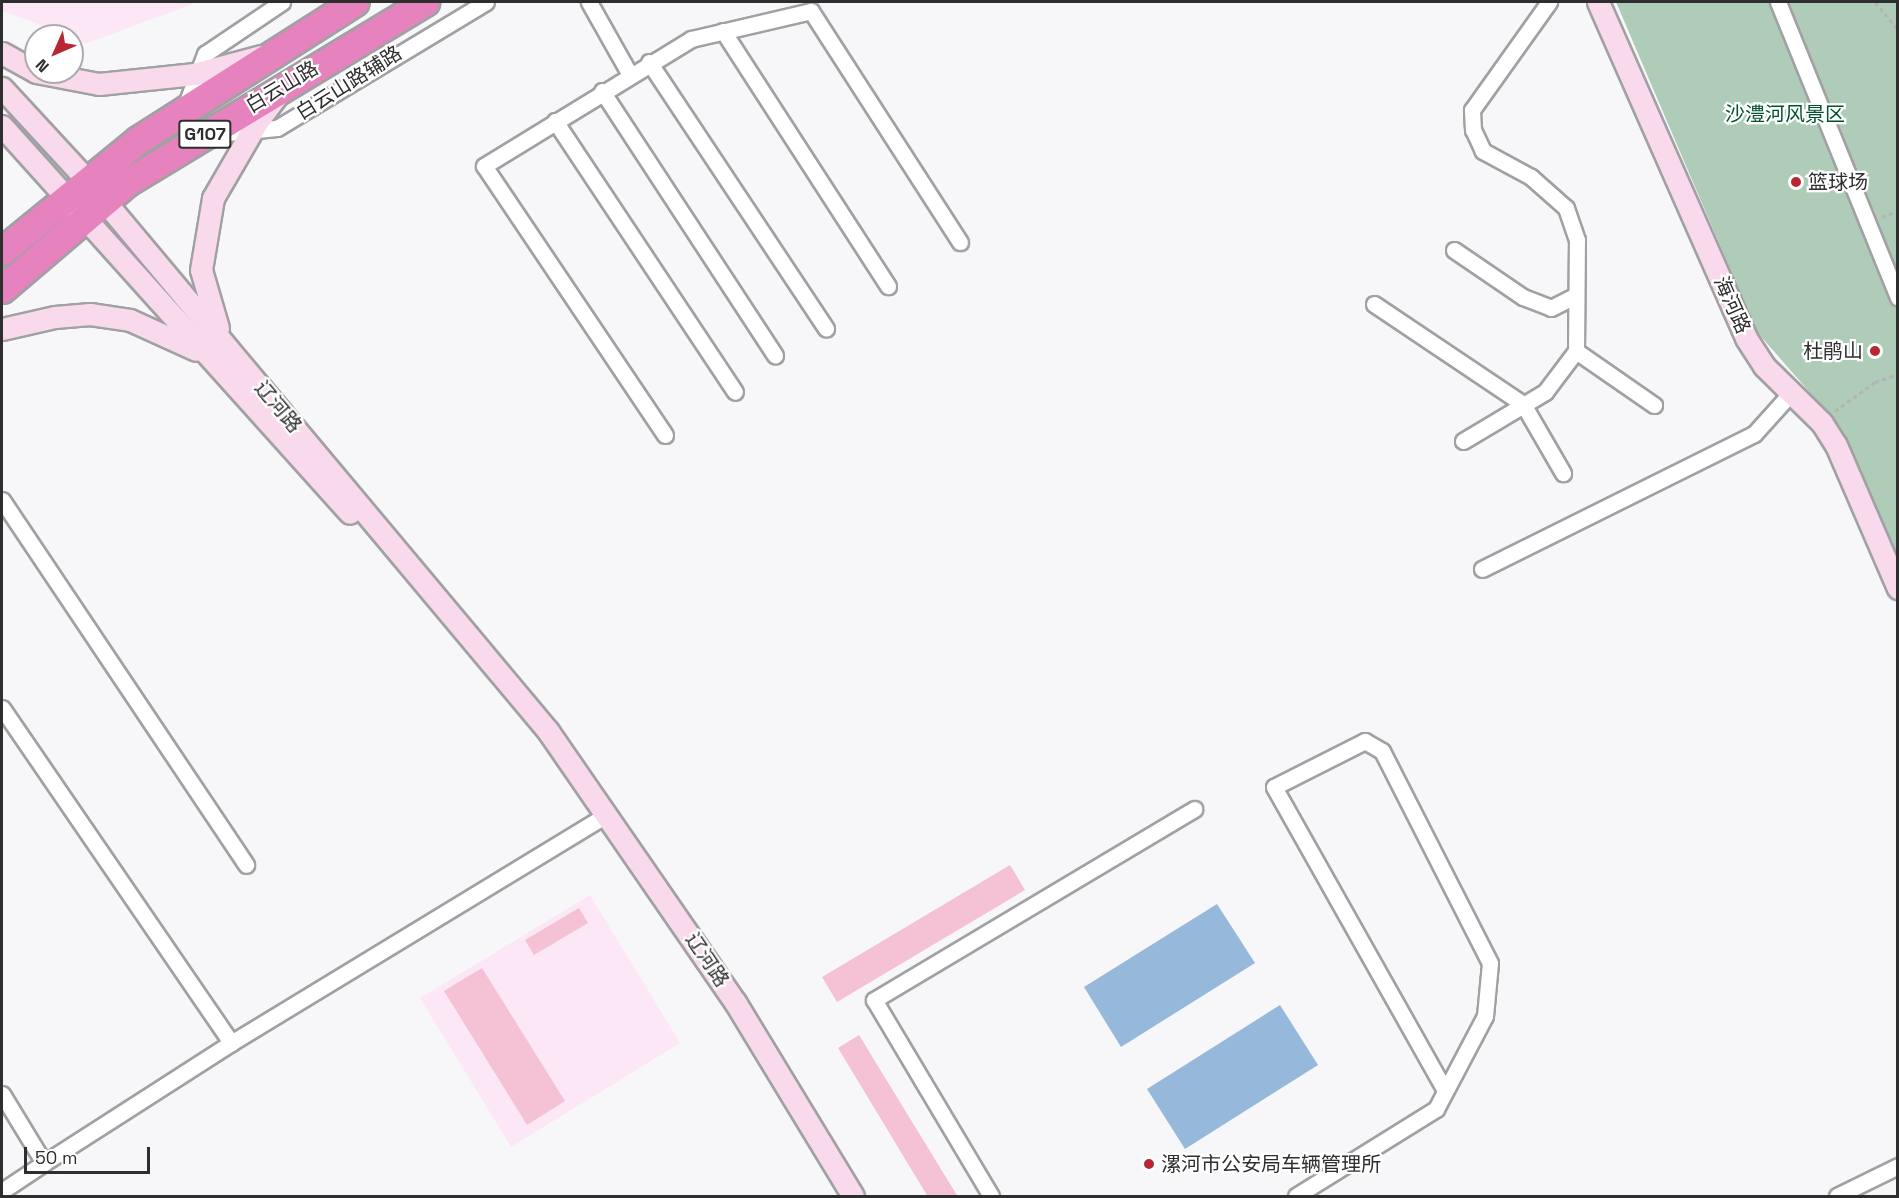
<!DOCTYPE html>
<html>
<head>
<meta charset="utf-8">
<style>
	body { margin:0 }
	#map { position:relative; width:1899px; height:1198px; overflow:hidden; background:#f7f7fa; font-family:"Space Grotesk","Noto Sans SC",sans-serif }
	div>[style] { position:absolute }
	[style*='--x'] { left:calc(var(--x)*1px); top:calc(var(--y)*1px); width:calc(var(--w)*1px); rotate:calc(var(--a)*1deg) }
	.commercial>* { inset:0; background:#fce7f6 }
	.green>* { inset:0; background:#afccb9 }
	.water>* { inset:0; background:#95b8db }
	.building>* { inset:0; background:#f5c1d4 }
	.path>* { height:3px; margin-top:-1.5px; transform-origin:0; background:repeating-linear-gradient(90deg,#b4b4b6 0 4.5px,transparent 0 7.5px) }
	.roads { filter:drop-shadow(2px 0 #a1a1a3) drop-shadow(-2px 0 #a1a1a3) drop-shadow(0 2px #a1a1a3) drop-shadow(0 -2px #a1a1a3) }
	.street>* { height:15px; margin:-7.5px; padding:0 7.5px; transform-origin:7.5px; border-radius:7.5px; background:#fff }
	.secondary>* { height:21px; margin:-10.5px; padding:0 10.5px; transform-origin:10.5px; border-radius:10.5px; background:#f8daec }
	.highway>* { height:27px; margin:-13.5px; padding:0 13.5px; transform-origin:13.5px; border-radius:13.5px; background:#e683be }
	.dots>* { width:16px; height:16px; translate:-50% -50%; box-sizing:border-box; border:3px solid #fff; border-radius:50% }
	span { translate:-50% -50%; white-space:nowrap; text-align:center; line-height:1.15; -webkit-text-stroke:4.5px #fff; paint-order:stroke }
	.shield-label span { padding:2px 4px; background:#fff; border:2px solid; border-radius:4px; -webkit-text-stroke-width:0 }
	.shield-label { font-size:18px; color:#2e2e2f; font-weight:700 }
	.street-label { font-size:20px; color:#2e2e2f }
	.park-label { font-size:20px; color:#00512d }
	.poi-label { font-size:20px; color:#2e2e2f }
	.left { translate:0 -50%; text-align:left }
	.right { translate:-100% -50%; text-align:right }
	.frame { position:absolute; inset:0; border:3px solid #2e2e2f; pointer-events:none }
	.north { position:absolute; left:24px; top:24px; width:60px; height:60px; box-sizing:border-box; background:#fff; border:2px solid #ababac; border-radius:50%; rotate:225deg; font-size:16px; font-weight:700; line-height:24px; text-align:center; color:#2e2e2f }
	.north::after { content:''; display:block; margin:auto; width:21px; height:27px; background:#b82733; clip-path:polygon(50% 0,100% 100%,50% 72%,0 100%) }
	.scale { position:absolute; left:24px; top:1147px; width:126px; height:27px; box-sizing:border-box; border:3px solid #2e2e2f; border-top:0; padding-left:8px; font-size:18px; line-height:21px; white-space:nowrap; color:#2e2e2f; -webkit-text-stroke:4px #fff; paint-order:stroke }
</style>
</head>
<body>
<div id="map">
	<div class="commercial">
		<div style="clip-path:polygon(2px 2px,198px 2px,85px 44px,72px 36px,2px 11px)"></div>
		<div style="clip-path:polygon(590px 895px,680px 1043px,511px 1147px,420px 998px)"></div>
	</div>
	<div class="green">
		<div style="clip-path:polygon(1616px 2px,1897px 2px,1897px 558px,1839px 426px,1757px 332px)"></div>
	</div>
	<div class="water">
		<div style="clip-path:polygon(1217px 904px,1255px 963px,1121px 1047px,1084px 987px)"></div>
		<div style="clip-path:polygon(1280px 1005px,1318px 1065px,1185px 1149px,1147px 1089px)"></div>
	</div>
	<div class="building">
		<div style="clip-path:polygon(1010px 865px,1025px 890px,837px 1002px,822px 977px)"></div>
		<div style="clip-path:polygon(579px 908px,588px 923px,534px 955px,525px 940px)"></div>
		<div style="clip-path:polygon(482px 968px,565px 1101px,527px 1125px,444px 991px)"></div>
		<div style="clip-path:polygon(859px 1035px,958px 1197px,928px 1197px,838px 1048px)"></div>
	</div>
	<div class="path">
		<div style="--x:1875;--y:2;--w:35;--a:50"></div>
		<div style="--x:1882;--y:217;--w:17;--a:-21"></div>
		<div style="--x:1835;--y:411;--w:49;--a:-35.9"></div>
		<div style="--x:1875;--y:382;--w:24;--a:-19"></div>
	</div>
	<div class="roads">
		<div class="street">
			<div style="--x:589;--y:2;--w:81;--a:60.6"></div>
			<div style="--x:1778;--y:2;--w:319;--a:67.9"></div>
			<div style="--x:723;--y:31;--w:304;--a:57.1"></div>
			<div style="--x:649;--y:62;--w:320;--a:56.4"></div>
			<div style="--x:602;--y:91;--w:316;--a:56.8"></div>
			<div style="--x:185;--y:107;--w:57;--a:-69.3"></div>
			<div style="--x:205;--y:54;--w:93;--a:-34"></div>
			<div style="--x:555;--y:121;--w:325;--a:56.4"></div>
			<div style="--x:217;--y:134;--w:60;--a:-5.7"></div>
			<div style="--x:277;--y:128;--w:244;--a:-31.1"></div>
			<div style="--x:1454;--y:250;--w:83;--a:34.3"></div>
			<div style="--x:1523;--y:297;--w:30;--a:21"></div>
			<div style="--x:1551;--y:308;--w:27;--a:-27"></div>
			<div style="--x:1374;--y:304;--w:179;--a:33.9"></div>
			<div style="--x:1523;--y:404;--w:80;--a:59.9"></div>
			<div style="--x:1576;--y:351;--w:95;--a:34.7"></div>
			<div style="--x:665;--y:435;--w:324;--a:-123.9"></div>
			<div style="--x:484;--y:166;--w:243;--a:-31.5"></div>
			<div style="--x:691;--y:39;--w:123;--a:-13.1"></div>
			<div style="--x:811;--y:11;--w:275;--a:57.2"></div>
			<div style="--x:1463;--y:441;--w:96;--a:-30.9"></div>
			<div style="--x:1545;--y:392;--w:51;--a:-52.9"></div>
			<div style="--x:1576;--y:351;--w:111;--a:-89.5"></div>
			<div style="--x:1577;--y:240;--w:34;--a:-109"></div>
			<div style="--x:1566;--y:208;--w:47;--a:-138.5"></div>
			<div style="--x:1531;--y:177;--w:55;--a:-151.6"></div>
			<div style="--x:1483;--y:151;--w:23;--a:-115"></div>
			<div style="--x:1473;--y:130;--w:20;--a:-93"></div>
			<div style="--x:1472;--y:110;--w:133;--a:-54.5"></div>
			<div style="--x:2;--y:500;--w:439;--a:56.2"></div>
			<div style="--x:1482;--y:569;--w:304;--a:-26.4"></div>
			<div style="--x:1754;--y:434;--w:54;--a:-48"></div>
			<div style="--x:2;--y:708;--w:406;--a:55.6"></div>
			<div style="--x:2;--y:1094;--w:81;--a:58.7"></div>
			<div style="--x:44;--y:1163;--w:222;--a:-32.7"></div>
			<div style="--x:231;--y:1043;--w:441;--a:-31.3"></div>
			<div style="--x:2;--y:1191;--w:50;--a:-33.7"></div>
			<div style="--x:991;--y:1196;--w:228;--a:-120.8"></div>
			<div style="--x:874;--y:1000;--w:373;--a:-30.8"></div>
			<div style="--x:1296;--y:1196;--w:165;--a:-31.9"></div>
			<div style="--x:1436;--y:1109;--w:105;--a:-62.2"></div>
			<div style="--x:1485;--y:1016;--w:53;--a:-84.6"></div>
			<div style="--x:1490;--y:963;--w:238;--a:-117"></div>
			<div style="--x:1382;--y:751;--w:20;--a:-150"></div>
			<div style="--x:1365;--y:741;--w:102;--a:153.2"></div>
			<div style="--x:1274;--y:787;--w:348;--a:60.6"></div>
			<div style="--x:1837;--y:1196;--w:68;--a:-26.2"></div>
		</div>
		<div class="secondary">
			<div style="--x:1598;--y:2;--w:367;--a:66.2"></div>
			<div style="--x:1746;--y:338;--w:33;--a:57"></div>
			<div style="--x:1764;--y:366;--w:81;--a:44.5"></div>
			<div style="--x:1822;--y:423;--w:26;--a:58"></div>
			<div style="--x:1836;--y:445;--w:156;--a:66.6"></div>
			<div style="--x:2;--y:53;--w:39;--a:29"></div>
			<div style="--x:36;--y:72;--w:64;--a:10.8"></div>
			<div style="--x:99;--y:84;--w:96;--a:-6"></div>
			<div style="--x:194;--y:74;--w:69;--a:-15"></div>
			<div style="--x:2;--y:88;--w:124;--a:47.3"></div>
			<div style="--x:86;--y:179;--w:720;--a:50.07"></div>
			<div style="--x:548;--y:731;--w:329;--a:55.4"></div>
			<div style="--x:735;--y:1002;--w:227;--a:58.7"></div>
			<div style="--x:2;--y:126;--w:520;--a:48.04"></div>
			<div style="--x:218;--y:328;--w:60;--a:-106.3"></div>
			<div style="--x:201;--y:270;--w:73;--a:-80.5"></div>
			<div style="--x:213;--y:198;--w:88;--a:-59.9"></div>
			<div style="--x:257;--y:122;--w:35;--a:-53"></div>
			<div style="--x:2;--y:329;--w:54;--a:-12.8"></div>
			<div style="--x:55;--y:317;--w:35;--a:-5"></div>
			<div style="--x:90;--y:314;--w:40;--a:8.5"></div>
			<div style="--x:130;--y:320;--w:72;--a:24.4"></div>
		</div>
		<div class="highway">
			<div style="--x:2;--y:251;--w:176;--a:-39.2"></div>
			<div style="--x:138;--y:140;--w:257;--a:-32.5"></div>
			<div style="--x:2;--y:289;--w:163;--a:-40.5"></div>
			<div style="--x:126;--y:183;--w:350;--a:-31.2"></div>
		</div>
	</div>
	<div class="dots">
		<div style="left:1796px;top:182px;background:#b82733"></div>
		<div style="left:1875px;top:351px;background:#b82733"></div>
		<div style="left:1149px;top:1164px;background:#b82733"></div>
	</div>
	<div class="shield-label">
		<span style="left:205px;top:134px">G107</span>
	</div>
	<div class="street-label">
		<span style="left:349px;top:83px;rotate:-32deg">白云山路辅路</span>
		<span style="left:282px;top:87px;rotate:-31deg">白云山路</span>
		<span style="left:1732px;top:305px;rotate:66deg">海河路</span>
		<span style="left:278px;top:407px;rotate:50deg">辽河路</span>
		<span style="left:707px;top:960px;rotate:56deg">辽河路</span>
	</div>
	<div class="park-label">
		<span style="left:1785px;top:114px">沙澧河风景区</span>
	</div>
	<div class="poi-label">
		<span class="left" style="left:1808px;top:182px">篮球场</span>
		<span class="right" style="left:1863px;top:351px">杜鹃山</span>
		<span class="left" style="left:1161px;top:1164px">漯河市公安局车辆管理所</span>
	</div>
	<div class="frame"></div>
	<div class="north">N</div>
	<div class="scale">50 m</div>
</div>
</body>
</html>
